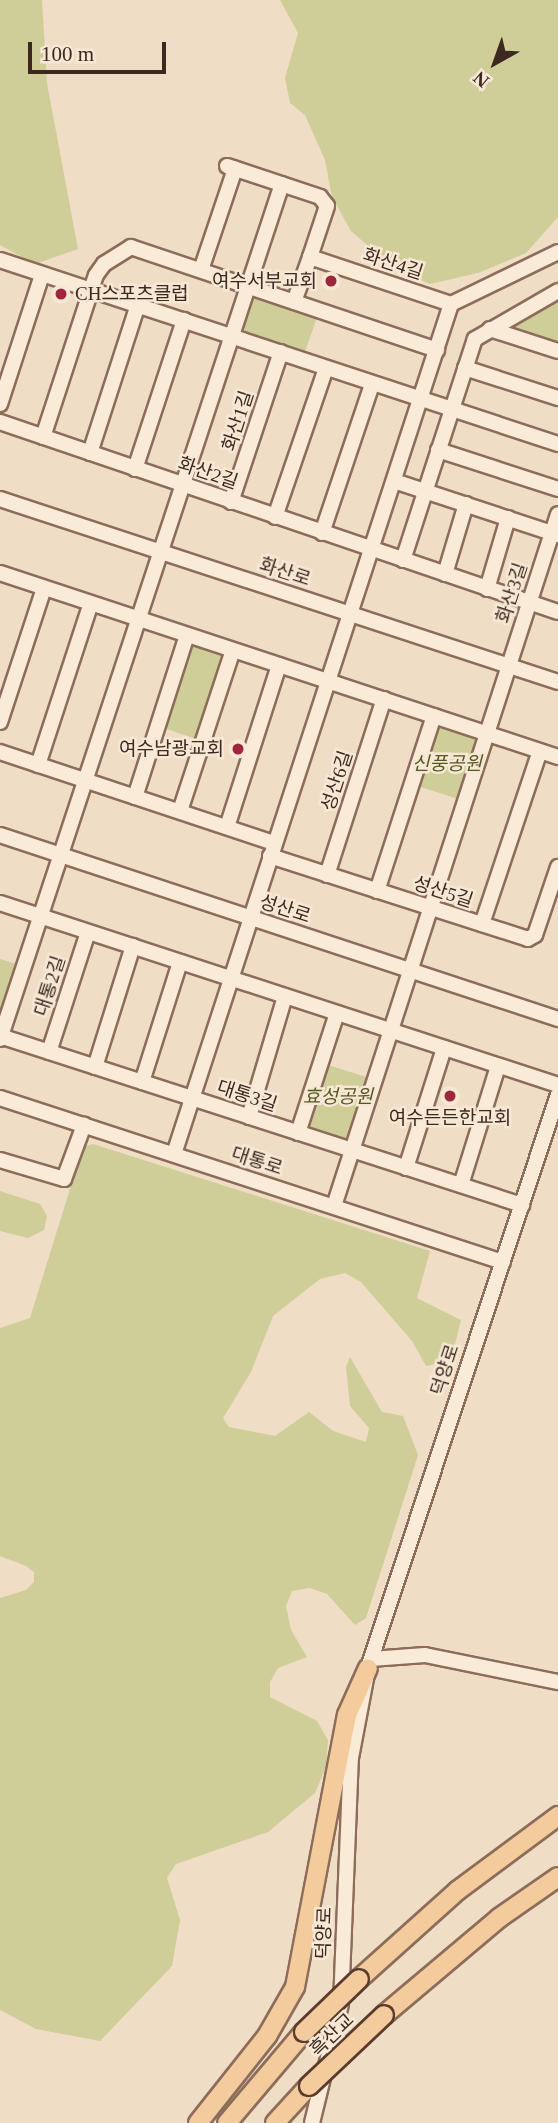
<!DOCTYPE html>
<html>
<head>
<meta charset="utf-8">
<style>
	body { margin:0 }
	#map { position:relative; width:558px; height:2123px; overflow:hidden; background:#f0ddc5; font-family:"Times New Roman","Noto Sans KR",serif }
	div>[style] { position:absolute }
	[style*='--x'] { left:calc(var(--x)*1px); top:calc(var(--y)*1px); width:calc(var(--w)*1px); rotate:calc(var(--a)*1deg) }
	.green>* { inset:0; background:#cfcd98 }
	.roads { filter:drop-shadow(2px 0 #8c6d5a) drop-shadow(-2px 0 #8c6d5a) drop-shadow(0 2px #8c6d5a) drop-shadow(0 -2px #8c6d5a) }
	.minor>* { height:14px; margin:-7px; padding:0 7px; transform-origin:7px; border-radius:7px; background:#faebd9 }
	.major>* { height:18px; margin:-9px; padding:0 9px; transform-origin:9px; border-radius:9px; background:#f4cb9c }
	.bridges { filter:drop-shadow(2px 0 #5a3c2e) drop-shadow(-2px 0 #5a3c2e) drop-shadow(0 2px #5a3c2e) drop-shadow(0 -2px #5a3c2e) }
	.major-bridge>* { height:18px; margin:-9px; padding:0 9px; transform-origin:9px; border-radius:9px; background:#f4cb9c }
	.dots>* { width:19px; height:19px; translate:-50% -50%; box-sizing:border-box; border:4px solid #f7e8d5; border-radius:50% }
	span { translate:-50% -50%; white-space:nowrap; text-align:center; line-height:1.15; -webkit-text-stroke:5px #f7e8d5; paint-order:stroke }
	.street-label { font-size:19px; color:#3c281f }
	.poi-label { font-size:19px; color:#3c281f }
	.right { translate:-100% -50%; text-align:right }
	.left { translate:0 -50%; text-align:left }
	.park-label { font-size:19px; color:#545924; font-style:italic }
	.north { position:absolute; left:460px; top:28px; width:70px; height:70px; -webkit-text-stroke:5px #f7e8d5; paint-order:stroke; rotate:220deg; font-size:19px; font-weight:700; line-height:28px; text-align:center; color:#3c281f }
	.north::after { content:''; display:block; margin:auto; width:24px; height:32px; background:#3c281f; clip-path:polygon(50% 0,100% 100%,50% 72%,0 100%) }
	.scale { position:absolute; left:28px; top:42px; width:138px; height:32px; box-sizing:border-box; border:4px solid #3c281f; border-top:0; padding-left:9px; font-size:21px; line-height:24px; white-space:nowrap; color:#3c281f; -webkit-text-stroke:5px #f7e8d5; paint-order:stroke }
</style>
</head>
<body>
<div id="map">
	<div class="green">
		<div style="clip-path:polygon(0 0,42px 0,47px 83px,78px 249px,35px 264px,0 245px)"></div>
		<div style="clip-path:polygon(280px 0,558px 0,558px 217px,526px 253px,478px 273px,430px 284px,396px 270px,351px 231px,332px 197px,325px 160px,305px 115px,290px 103px,285px 78px,298px 33px)"></div>
		<div style="clip-path:polygon(256px 296px,317px 317px,305px 352px,246px 332px,242px 326px,251px 298px)"></div>
		<div style="clip-path:polygon(558px 297px,558px 345px,511px 332px,512px 321px)"></div>
		<div style="clip-path:polygon(197px 641px,221px 649px,224px 659px,199px 740px,164px 728px,190px 646px)"></div>
		<div style="clip-path:polygon(443px 724px,474px 734px,477px 741px,458px 799px,418px 786px,436px 728px)"></div>
		<div style="clip-path:polygon(0 959px,17px 964px,0 1018px)"></div>
		<div style="clip-path:polygon(325px 1064px,366px 1077px,347px 1140px,341px 1143px,310px 1133px,306px 1126px)"></div>
		<div style="clip-path:polygon(93px 1144px,430px 1251px,417px 1298px,461px 1320px,451px 1360px,426px 1366px,412px 1341px,361px 1282px,345px 1273px,320px 1279px,273px 1316px,251px 1372px,223px 1418px,229px 1427px,275px 1436px,309px 1412px,333px 1431px,366px 1442px,369px 1428px,350px 1406px,346px 1367px,350px 1357px,382px 1412px,403px 1416px,418px 1455px,366px 1618px,355px 1625px,327px 1594px,310px 1588px,292px 1591px,286px 1606px,291px 1630px,307px 1657px,278px 1668px,270px 1682px,270px 1697px,317px 1721px,328px 1740px,326px 1767px,315px 1793px,268px 1832px,176px 1864px,167px 1878px,180px 1920px,172px 1966px,100px 2041px,36px 2029px,0 2010px,0 1598px,26px 1590px,34px 1582px,34px 1572px,26px 1566px,0 1556px,0 1328px,30px 1318px,83px 1147px)"></div>
		<div style="clip-path:polygon(0 1191px,40px 1204px,47px 1216px,44px 1230px,28px 1238px,0 1231px)"></div>
	</div>
	<div class="roads">
		<div class="minor">
			<div style="--x:227;--y:166;--w:98;--a:18.4"></div>
			<div style="--x:320;--y:197;--w:11;--a:52"></div>
			<div style="--x:327;--y:206;--w:54;--a:108.4"></div>
			<div style="--x:310;--y:257;--w:149;--a:18.4"></div>
			<div style="--x:451;--y:304;--w:119;--a:-25.9"></div>
			<div style="--x:0;--y:260;--w:588;--a:18.25"></div>
			<div style="--x:201;--y:270;--w:107;--a:-71.4"></div>
			<div style="--x:294;--y:302;--w:48;--a:-70.4"></div>
			<div style="--x:490;--y:329;--w:71;--a:17.9"></div>
			<div style="--x:465;--y:368;--w:98;--a:17.9"></div>
			<div style="--x:0;--y:404;--w:136;--a:-72"></div>
			<div style="--x:0;--y:422;--w:589;--a:18.8"></div>
			<div style="--x:43;--y:437;--w:170;--a:-71.9"></div>
			<div style="--x:96;--y:275;--w:14;--a:-54"></div>
			<div style="--x:104;--y:264;--w:32;--a:-32"></div>
			<div style="--x:131;--y:247;--w:323;--a:18.6"></div>
			<div style="--x:438;--y:450;--w:126;--a:18"></div>
			<div style="--x:90;--y:453;--w:157;--a:-72.1"></div>
			<div style="--x:135;--y:469;--w:157;--a:-71.8"></div>
			<div style="--x:394;--y:481;--w:173;--a:18.2"></div>
			<div style="--x:0;--y:499;--w:587;--a:18.16"></div>
			<div style="--x:231;--y:502;--w:158;--a:-71.6"></div>
			<div style="--x:275;--y:517;--w:157;--a:-71.1"></div>
			<div style="--x:322;--y:533;--w:157;--a:-71.4"></div>
			<div style="--x:403;--y:560;--w:232;--a:-72"></div>
			<div style="--x:475;--y:339;--w:96;--a:-30"></div>
			<div style="--x:0;--y:573;--w:588;--a:18.25"></div>
			<div style="--x:445;--y:574;--w:73;--a:-73.3"></div>
			<div style="--x:487;--y:589;--w:74;--a:-73.5"></div>
			<div style="--x:0;--y:722;--w:141;--a:-71.8"></div>
			<div style="--x:0;--y:752;--w:289;--a:18.4"></div>
			<div style="--x:38;--y:765;--w:170;--a:-71.9"></div>
			<div style="--x:135;--y:797;--w:170;--a:-72.2"></div>
			<div style="--x:180;--y:811;--w:169;--a:-71.8"></div>
			<div style="--x:227;--y:827;--w:170;--a:-72.2"></div>
			<div style="--x:0;--y:835;--w:588;--a:18.25"></div>
			<div style="--x:270;--y:856;--w:271;--a:17.8"></div>
			<div style="--x:528;--y:939;--w:8;--a:-30"></div>
			<div style="--x:535;--y:935;--w:72;--a:-71.3"></div>
			<div style="--x:327;--y:875;--w:185;--a:-72.1"></div>
			<div style="--x:377;--y:891;--w:184;--a:-72"></div>
			<div style="--x:0;--y:903;--w:587;--a:18.06"></div>
			<div style="--x:482;--y:924;--w:182;--a:-71.5"></div>
			<div style="--x:0;--y:1036;--w:549;--a:17.94"></div>
			<div style="--x:0;--y:1039;--w:900;--a:-71.75"></div>
			<div style="--x:49;--y:1052;--w:126;--a:-72"></div>
			<div style="--x:95;--y:1067;--w:127;--a:-72.6"></div>
			<div style="--x:142;--y:1082;--w:126;--a:-72.4"></div>
			<div style="--x:0;--y:1098;--w:529;--a:18.06"></div>
			<div style="--x:249;--y:1117;--w:126;--a:-73.4"></div>
			<div style="--x:298;--y:1133;--w:126;--a:-72"></div>
			<div style="--x:174;--y:1154;--w:894;--a:-71.95"></div>
			<div style="--x:0;--y:1160;--w:67;--a:16.5"></div>
			<div style="--x:64;--y:1179;--w:58;--a:-69.7"></div>
			<div style="--x:406;--y:1168;--w:126;--a:-72.4"></div>
			<div style="--x:461;--y:1185;--w:125;--a:-72.7"></div>
			<div style="--x:334;--y:1206;--w:727;--a:-72.06"></div>
			<div style="--x:371;--y:1659;--w:54;--a:-4.2"></div>
			<div style="--x:425;--y:1655;--w:136;--a:11.5"></div>
			<div style="--x:312;--y:2123;--w:122;--a:-76.3"></div>
			<div style="--x:341;--y:2004;--w:246;--a:-87.7"></div>
			<div style="--x:351;--y:1758;--w:92;--a:-79.3"></div>
			<div style="--x:368;--y:1668;--w:604;--a:-71.66"></div>
		</div>
		<div class="major">
			<div style="--x:359;--y:1979;--w:132;--a:-41.9"></div>
			<div style="--x:457;--y:1891;--w:126;--a:-36.6"></div>
			<div style="--x:384;--y:2015;--w:150;--a:-40.1"></div>
			<div style="--x:499;--y:1918;--w:72;--a:-34.8"></div>
			<div style="--x:198;--y:2123;--w:111;--a:-51.6"></div>
			<div style="--x:267;--y:2036;--w:56;--a:-60.3"></div>
			<div style="--x:295;--y:1987;--w:277;--a:-79.2"></div>
			<div style="--x:347;--y:1715;--w:51;--a:-65.9"></div>
			<div style="--x:227;--y:2123;--w:119;--a:-49.8"></div>
			<div style="--x:275;--y:2123;--w:50;--a:-47.4"></div>
		</div>
	</div>
	<div class="bridges">
		<div class="major-bridge">
			<div style="--x:304;--y:2032;--w:76;--a:-43.9"></div>
			<div style="--x:309;--y:2086;--w:103;--a:-43.4"></div>
		</div>
	</div>
	<div class="dots">
		<div style="left:331px;top:281px;background:#9d283b"></div>
		<div style="left:61px;top:294px;background:#9d283b"></div>
		<div style="left:238px;top:749px;background:#9d283b"></div>
		<div style="left:450px;top:1096px;background:#9d283b"></div>
	</div>
	<div class="street-label">
		<span style="left:393px;top:264px;rotate:18deg">화산4길</span>
		<span style="left:238px;top:421px;rotate:-72deg">화산1길</span>
		<span style="left:208px;top:473px;rotate:19deg">화산2길</span>
		<span style="left:285px;top:572px;rotate:18deg">화산로</span>
		<span style="left:512px;top:593px;rotate:-72deg">화산3길</span>
		<span style="left:337px;top:781px;rotate:-72deg">성산6길</span>
		<span style="left:443px;top:892px;rotate:18deg">성산5길</span>
		<span style="left:285px;top:909px;rotate:18deg">성산로</span>
		<span style="left:50px;top:986px;rotate:-72deg">대통2길</span>
		<span style="left:247px;top:1096px;rotate:18deg">대통3길</span>
		<span style="left:257px;top:1161px;rotate:18deg">대통로</span>
		<span style="left:445px;top:1370px;rotate:-72deg">덕양로</span>
		<span style="left:324px;top:1933px;rotate:-88deg">덕양로</span>
		<span style="left:332px;top:2035px;rotate:-44deg">흑산교</span>
	</div>
	<div class="poi-label">
		<span class="right" style="left:317px;top:281px">여수서부교회</span>
		<span class="left" style="left:75px;top:294px">CH스포츠클럽</span>
		<span class="right" style="left:224px;top:749px">여수남광교회</span>
		<span style="left:450px;top:1118px">여수든든한교회</span>
	</div>
	<div class="park-label">
		<span style="left:447px;top:764px">신풍공원</span>
		<span style="left:338px;top:1097px">효성공원</span>
	</div>
	<div class="north">N</div>
	<div class="scale">100 m</div>
</div>
</body>
</html>
